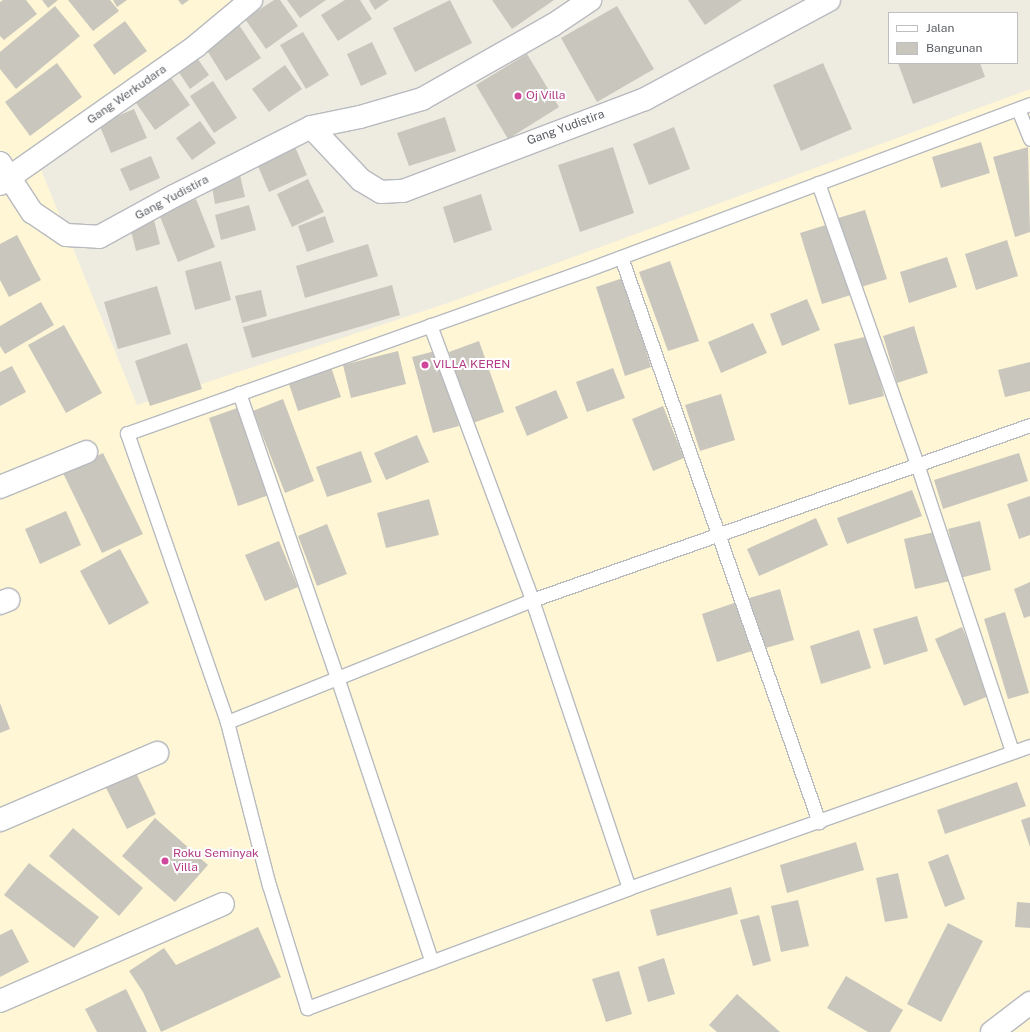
<!DOCTYPE html>
<html>
<head>
<meta charset="utf-8">
<style>
	body { margin:0 }
	#map { position:relative; width:1030px; height:1032px; overflow:hidden; background:#eeebe1; font-family:"Public Sans",sans-serif }
	div>[style] { position:absolute }
	[style*='--x'] { left:calc(var(--x)*1px); top:calc(var(--y)*1px); width:calc(var(--w)*1px); rotate:calc(var(--a)*1deg) }
	.commercial>* { inset:0; background:#fff6d5 }
	.building>* { inset:0; background:#c9c6be }
	.roads { filter:drop-shadow(1px 0 #b7babf) drop-shadow(-1px 0 #b7babf) drop-shadow(0 1px #b7babf) drop-shadow(0 -1px #b7babf) }
	.service>* { height:13px; margin:-6.5px; padding:0 6.5px; transform-origin:6.5px; border-radius:6.5px; background:#fff }
	.minor>* { height:22px; margin:-11px; padding:0 11px; transform-origin:11px; border-radius:11px; background:#fff }
	.dots>* { width:11px; height:11px; translate:-50% -50%; box-sizing:border-box; border:2px solid #fff; border-radius:50% }
	span { translate:-50% -50%; white-space:nowrap; text-align:center; line-height:1.15; -webkit-text-stroke:4px #fff; paint-order:stroke }
	.street-label { font-size:12px; color:#5a5e63 }
	.hotel-label { font-size:12px; color:#b23c85 }
	.left { translate:0 -50%; text-align:left }
	.legend { position:absolute; left:888px; top:12px; width:130px; height:52px; box-sizing:border-box; background:#fff; border:1px solid #bdbfc1; margin:0; padding:5px 7px; list-style:none; font-size:12px; color:#5a5e63 }
	.legend li { display:flex; align-items:center; gap:8px; height:20px }
	.legend b { width:20px; border:1px solid #bdbfc1 }
</style>
</head>
<body>
<div id="map">
	<div class="commercial">
		<div style="clip-path:polygon(0 0,250px 0,37px 160px,137px 405px,448px 303px,1030px 89px,1030px 1032px,0 1032px)"></div>
	</div>
	<div class="building">
		<div style="clip-path:polygon(3px 0,26px 0,37px 14px,4px 40px,0 36px,0 2px)"></div>
		<div style="clip-path:polygon(42px 0,58px 0,48px 8px)"></div>
		<div style="clip-path:polygon(68px 0,110px 0,119px 11px,93px 31px)"></div>
		<div style="clip-path:polygon(113px 0,127px 0,117px 7px)"></div>
		<div style="clip-path:polygon(178px 0,189px 0,182px 5px)"></div>
		<div style="clip-path:polygon(274px 0,280px 0,298px 26px,266px 49px,245px 19px)"></div>
		<div style="clip-path:polygon(287px 0,326px 0,300px 18px)"></div>
		<div style="clip-path:polygon(345px 0,360px 0,372px 19px,338px 41px,321px 15px)"></div>
		<div style="clip-path:polygon(369px 0,389px 0,375px 10px)"></div>
		<div style="clip-path:polygon(450px 0,472px 43px,415px 72px,393px 28px)"></div>
		<div style="clip-path:polygon(492px 0,554px 0,512px 29px)"></div>
		<div style="clip-path:polygon(688px 0,742px 0,705px 25px)"></div>
		<div style="clip-path:polygon(55px 6px,80px 36px,16px 89px,0 69px,0 52px)"></div>
		<div style="clip-path:polygon(617px 6px,654px 69px,597px 102px,561px 38px)"></div>
		<div style="clip-path:polygon(125px 21px,147px 51px,114px 75px,93px 45px)"></div>
		<div style="clip-path:polygon(239px 25px,261px 58px,226px 81px,205px 47px)"></div>
		<div style="clip-path:polygon(303px 32px,329px 75px,306px 89px,280px 45px)"></div>
		<div style="clip-path:polygon(372px 42px,387px 74px,361px 86px,347px 54px)"></div>
		<div style="clip-path:polygon(527px 54px,559px 107px,508px 139px,476px 85px)"></div>
		<div style="clip-path:polygon(195px 55px,209px 75px,190px 89px,176px 68px)"></div>
		<div style="clip-path:polygon(57px 63px,82px 97px,30px 136px,5px 102px)"></div>
		<div style="clip-path:polygon(823px 63px,852px 129px,801px 151px,773px 85px)"></div>
		<div style="clip-path:polygon(898px 63px,980px 63px,985px 77px,913px 104px)"></div>
		<div style="clip-path:polygon(285px 65px,302px 89px,269px 112px,252px 89px)"></div>
		<div style="clip-path:polygon(169px 75px,190px 105px,155px 130px,134px 100px)"></div>
		<div style="clip-path:polygon(213px 81px,237px 118px,214px 133px,190px 96px)"></div>
		<div style="clip-path:polygon(134px 109px,147px 138px,111px 153px,99px 124px)"></div>
		<div style="clip-path:polygon(445px 117px,456px 151px,409px 166px,397px 133px)"></div>
		<div style="clip-path:polygon(200px 121px,216px 143px,192px 160px,176px 138px)"></div>
		<div style="clip-path:polygon(674px 127px,690px 169px,649px 185px,633px 144px)"></div>
		<div style="clip-path:polygon(293px 142px,307px 175px,269px 192px,255px 159px)"></div>
		<div style="clip-path:polygon(981px 142px,990px 173px,941px 188px,932px 157px)"></div>
		<div style="clip-path:polygon(613px 147px,634px 213px,580px 232px,558px 165px)"></div>
		<div style="clip-path:polygon(1028px 147px,1030px 232px,1015px 237px,993px 157px)"></div>
		<div style="clip-path:polygon(151px 156px,160px 178px,130px 191px,120px 169px)"></div>
		<div style="clip-path:polygon(240px 175px,245px 197px,215px 204px,211px 181px)"></div>
		<div style="clip-path:polygon(308px 179px,324px 212px,292px 227px,277px 194px)"></div>
		<div style="clip-path:polygon(481px 194px,492px 230px,454px 243px,443px 207px)"></div>
		<div style="clip-path:polygon(196px 199px,215px 247px,178px 262px,159px 214px)"></div>
		<div style="clip-path:polygon(249px 205px,256px 230px,221px 240px,215px 215px)"></div>
		<div style="clip-path:polygon(865px 210px,887px 279px,861px 287px,838px 218px)"></div>
		<div style="clip-path:polygon(325px 216px,334px 242px,307px 252px,298px 226px)"></div>
		<div style="clip-path:polygon(154px 220px,160px 244px,136px 251px,130px 227px)"></div>
		<div style="clip-path:polygon(829px 224px,851px 295px,822px 304px,800px 233px)"></div>
		<div style="clip-path:polygon(17px 235px,41px 280px,9px 297px,0 280px,0 244px)"></div>
		<div style="clip-path:polygon(1007px 240px,1018px 276px,976px 290px,965px 254px)"></div>
		<div style="clip-path:polygon(368px 244px,378px 276px,305px 298px,296px 266px)"></div>
		<div style="clip-path:polygon(947px 257px,957px 287px,909px 303px,900px 272px)"></div>
		<div style="clip-path:polygon(221px 261px,231px 300px,195px 310px,185px 271px)"></div>
		<div style="clip-path:polygon(670px 261px,699px 341px,668px 351px,639px 272px)"></div>
		<div style="clip-path:polygon(623px 278px,651px 367px,625px 376px,596px 287px)"></div>
		<div style="clip-path:polygon(392px 285px,400px 315px,252px 358px,243px 327px)"></div>
		<div style="clip-path:polygon(157px 286px,171px 334px,118px 349px,104px 302px)"></div>
		<div style="clip-path:polygon(261px 290px,267px 316px,242px 323px,235px 296px)"></div>
		<div style="clip-path:polygon(807px 299px,820px 330px,782px 346px,770px 314px)"></div>
		<div style="clip-path:polygon(41px 302px,54px 325px,5px 354px,0 346px,0 326px)"></div>
		<div style="clip-path:polygon(753px 323px,767px 353px,721px 373px,708px 342px)"></div>
		<div style="clip-path:polygon(64px 325px,102px 393px,66px 413px,28px 345px)"></div>
		<div style="clip-path:polygon(914px 326px,928px 373px,897px 383px,883px 336px)"></div>
		<div style="clip-path:polygon(869px 336px,884px 396px,849px 405px,834px 344px)"></div>
		<div style="clip-path:polygon(479px 341px,504px 412px,473px 423px,449px 352px)"></div>
		<div style="clip-path:polygon(187px 343px,202px 389px,150px 406px,135px 361px)"></div>
		<div style="clip-path:polygon(439px 350px,459px 426px,433px 433px,412px 357px)"></div>
		<div style="clip-path:polygon(398px 351px,406px 384px,351px 398px,343px 365px)"></div>
		<div style="clip-path:polygon(1030px 362px,1030px 391px,1005px 397px,998px 370px)"></div>
		<div style="clip-path:polygon(12px 366px,26px 392px,0 406px,0 372px)"></div>
		<div style="clip-path:polygon(331px 367px,341px 397px,298px 411px,288px 381px)"></div>
		<div style="clip-path:polygon(613px 368px,625px 398px,587px 412px,576px 382px)"></div>
		<div style="clip-path:polygon(556px 390px,568px 418px,527px 436px,515px 407px)"></div>
		<div style="clip-path:polygon(721px 394px,735px 440px,700px 451px,685px 405px)"></div>
		<div style="clip-path:polygon(283px 399px,314px 481px,285px 493px,253px 411px)"></div>
		<div style="clip-path:polygon(243px 406px,272px 494px,238px 506px,209px 418px)"></div>
		<div style="clip-path:polygon(663px 406px,684px 458px,653px 471px,632px 419px)"></div>
		<div style="clip-path:polygon(417px 435px,429px 462px,386px 480px,374px 453px)"></div>
		<div style="clip-path:polygon(361px 451px,372px 482px,327px 497px,316px 467px)"></div>
		<div style="clip-path:polygon(103px 453px,143px 534px,102px 553px,63px 473px)"></div>
		<div style="clip-path:polygon(1019px 453px,1028px 481px,943px 509px,934px 480px)"></div>
		<div style="clip-path:polygon(912px 490px,922px 516px,847px 544px,837px 518px)"></div>
		<div style="clip-path:polygon(1030px 496px,1030px 535px,1019px 539px,1007px 504px)"></div>
		<div style="clip-path:polygon(429px 499px,439px 535px,386px 548px,377px 513px)"></div>
		<div style="clip-path:polygon(66px 511px,81px 545px,40px 564px,25px 529px)"></div>
		<div style="clip-path:polygon(816px 518px,828px 545px,759px 576px,747px 549px)"></div>
		<div style="clip-path:polygon(980px 521px,991px 570px,960px 578px,948px 529px)"></div>
		<div style="clip-path:polygon(327px 524px,347px 574px,317px 586px,298px 536px)"></div>
		<div style="clip-path:polygon(939px 531px,950px 581px,915px 589px,904px 539px)"></div>
		<div style="clip-path:polygon(279px 541px,298px 587px,265px 601px,245px 555px)"></div>
		<div style="clip-path:polygon(120px 549px,149px 603px,109px 625px,80px 571px)"></div>
		<div style="clip-path:polygon(1030px 582px,1030px 616px,1024px 618px,1014px 589px)"></div>
		<div style="clip-path:polygon(780px 589px,794px 640px,762px 649px,749px 598px)"></div>
		<div style="clip-path:polygon(737px 602px,752px 651px,717px 662px,702px 614px)"></div>
		<div style="clip-path:polygon(1005px 612px,1029px 693px,1008px 699px,984px 619px)"></div>
		<div style="clip-path:polygon(917px 616px,928px 651px,884px 665px,873px 629px)"></div>
		<div style="clip-path:polygon(962px 627px,991px 695px,964px 706px,935px 639px)"></div>
		<div style="clip-path:polygon(859px 630px,871px 668px,821px 684px,810px 646px)"></div>
		<div style="clip-path:polygon(0 703px,10px 729px,0 733px)"></div>
		<div style="clip-path:polygon(132px 765px,156px 814px,127px 829px,102px 780px)"></div>
		<div style="clip-path:polygon(1017px 782px,1026px 806px,945px 834px,937px 810px)"></div>
		<div style="clip-path:polygon(1030px 817px,1030px 847px,1021px 820px)"></div>
		<div style="clip-path:polygon(155px 818px,208px 865px,175px 902px,122px 856px)"></div>
		<div style="clip-path:polygon(73px 828px,143px 888px,119px 916px,49px 856px)"></div>
		<div style="clip-path:polygon(856px 842px,864px 870px,787px 893px,780px 865px)"></div>
		<div style="clip-path:polygon(948px 854px,965px 899px,945px 907px,928px 862px)"></div>
		<div style="clip-path:polygon(29px 863px,99px 917px,74px 948px,4px 895px)"></div>
		<div style="clip-path:polygon(898px 873px,908px 918px,885px 922px,876px 878px)"></div>
		<div style="clip-path:polygon(731px 887px,738px 914px,657px 936px,650px 910px)"></div>
		<div style="clip-path:polygon(798px 900px,809px 946px,781px 952px,771px 906px)"></div>
		<div style="clip-path:polygon(1017px 902px,1030px 903px,1030px 928px,1015px 927px)"></div>
		<div style="clip-path:polygon(759px 915px,771px 961px,753px 966px,740px 920px)"></div>
		<div style="clip-path:polygon(948px 923px,983px 941px,941px 1022px,907px 1004px)"></div>
		<div style="clip-path:polygon(258px 927px,281px 977px,161px 1032px,143px 992px,129px 971px,164px 948px,176px 965px)"></div>
		<div style="clip-path:polygon(12px 929px,29px 962px,0 977px,0 935px)"></div>
		<div style="clip-path:polygon(664px 958px,675px 994px,648px 1002px,638px 967px)"></div>
		<div style="clip-path:polygon(619px 971px,632px 1014px,606px 1022px,592px 979px)"></div>
		<div style="clip-path:polygon(846px 976px,903px 1010px,890px 1032px,868px 1032px,827px 1008px)"></div>
		<div style="clip-path:polygon(126px 989px,147px 1032px,97px 1032px,85px 1009px)"></div>
		<div style="clip-path:polygon(737px 994px,780px 1032px,717px 1032px,709px 1025px)"></div>
	</div>
	<div class="roads">
		<div class="service">
			<div style="--x:1030;--y:104;--w:477;--a:159.5"></div>
			<div style="--x:583;--y:271;--w:484;--a:160.4"></div>
			<div style="--x:127;--y:433;--w:306;--a:70.9"></div>
			<div style="--x:227;--y:722;--w:168;--a:75.6"></div>
			<div style="--x:269;--y:885;--w:129;--a:72.8"></div>
			<div style="--x:307;--y:1008;--w:344;--a:-20.4"></div>
			<div style="--x:629;--y:888;--w:425;--a:-19.5"></div>
			<div style="--x:1018;--y:109;--w:32;--a:68"></div>
			<div style="--x:818;--y:183;--w:298;--a:70.6"></div>
			<div style="--x:917;--y:464;--w:303;--a:71.7"></div>
			<div style="--x:621;--y:257;--w:599;--a:70.69"></div>
			<div style="--x:430;--y:325;--w:293;--a:69.6"></div>
			<div style="--x:532;--y:600;--w:304;--a:71.4"></div>
			<div style="--x:239;--y:393;--w:300;--a:71"></div>
			<div style="--x:337;--y:677;--w:300;--a:71.6"></div>
			<div style="--x:227;--y:722;--w:328;--a:-21.8"></div>
			<div style="--x:532;--y:600;--w:528;--a:-19.36"></div>
		</div>
		<div class="minor">
			<div style="--x:311;--y:127;--w:73;--a:46.7"></div>
			<div style="--x:361;--y:180;--w:23;--a:31"></div>
			<div style="--x:381;--y:192;--w:22;--a:-3"></div>
			<div style="--x:403;--y:191;--w:259;--a:-20.8"></div>
			<div style="--x:645;--y:99;--w:209;--a:-28.3"></div>
			<div style="--x:0;--y:163;--w:59;--a:56.9"></div>
			<div style="--x:32;--y:212;--w:41;--a:34.1"></div>
			<div style="--x:66;--y:235;--w:33;--a:3"></div>
			<div style="--x:99;--y:237;--w:85;--a:-28.7"></div>
			<div style="--x:174;--y:196;--w:153;--a:-26.7"></div>
			<div style="--x:311;--y:127;--w:50;--a:-11.5"></div>
			<div style="--x:360;--y:117;--w:65;--a:-16.2"></div>
			<div style="--x:422;--y:99;--w:150;--a:-29.5"></div>
			<div style="--x:553;--y:25;--w:45;--a:-34"></div>
			<div style="--x:0;--y:184;--w:240;--a:-35.1"></div>
			<div style="--x:196;--y:46;--w:72;--a:-39.9"></div>
			<div style="--x:0;--y:487;--w:93;--a:-22.1"></div>
			<div style="--x:0;--y:603;--w:9;--a:-21"></div>
			<div style="--x:0;--y:820;--w:171;--a:-23.1"></div>
			<div style="--x:0;--y:1001;--w:243;--a:-23.5"></div>
			<div style="--x:992;--y:1032;--w:48;--a:-37.3"></div>
		</div>
	</div>
	<div class="dots">
		<div style="left:518px;top:96px;background:#d1479c"></div>
		<div style="left:425px;top:365px;background:#d1479c"></div>
		<div style="left:165px;top:861px;background:#d1479c"></div>
	</div>
	<div class="street-label">
		<span style="left:127px;top:95px;rotate:-35deg">Gang Werkudara</span>
		<span style="left:566px;top:128px;rotate:-20deg">Gang Yudistira</span>
		<span style="left:172px;top:198px;rotate:-28deg">Gang Yudistira</span>
	</div>
	<div class="hotel-label">
		<span class="left" style="left:526px;top:96px">Oj Villa</span>
		<span class="left" style="left:433px;top:365px">VILLA KEREN</span>
		<span class="left" style="left:173px;top:861px">Roku Seminyak<br>Villa</span>
	</div>
	<ul class="legend">
	<li><b style="height:5px;background:#fff"></b>Jalan</li>
	<li><b style="height:11px;background:#c9c6be"></b>Bangunan</li>
	</ul>
</div>
</body>
</html>
